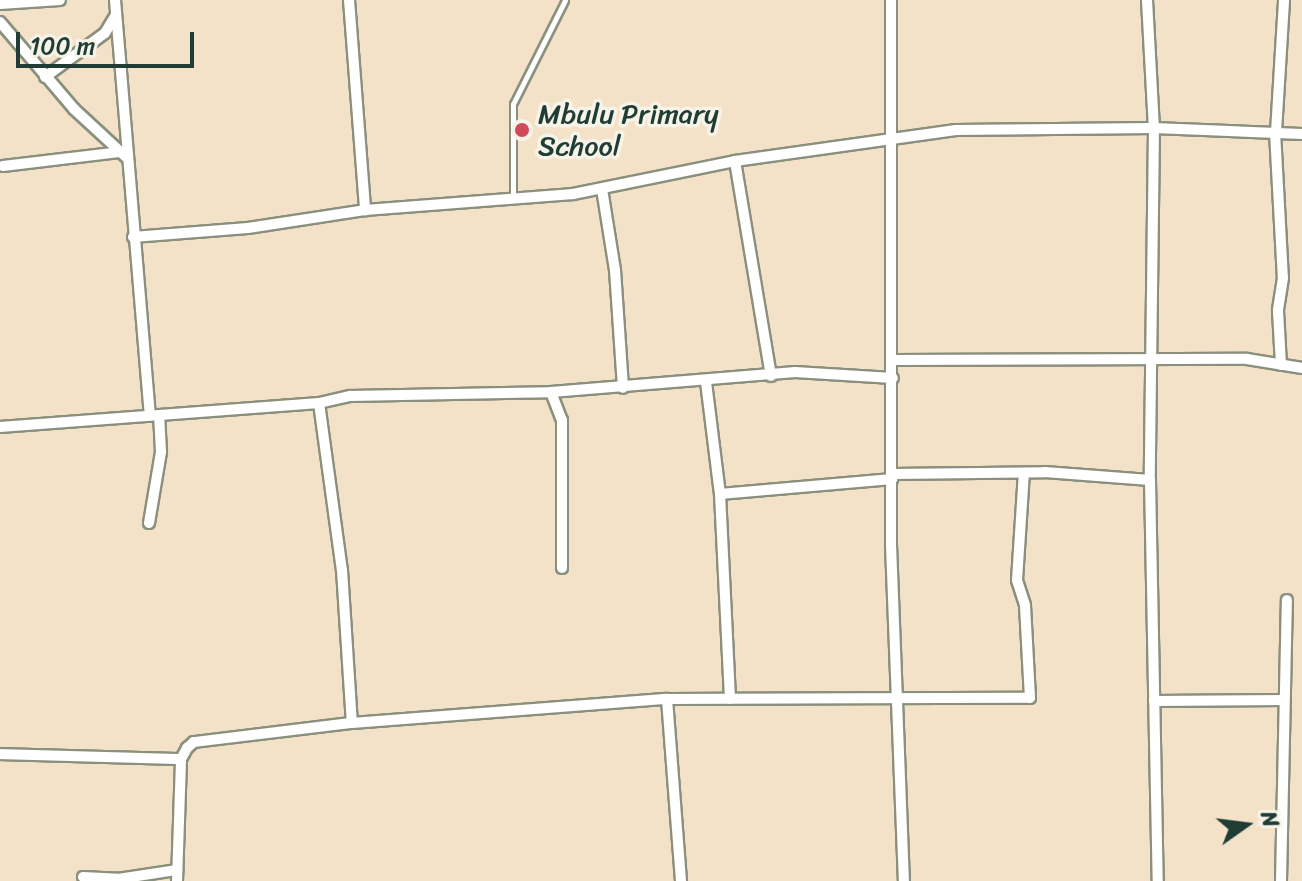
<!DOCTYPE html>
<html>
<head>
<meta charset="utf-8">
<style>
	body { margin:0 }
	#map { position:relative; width:1302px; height:881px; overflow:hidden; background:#f4e2c8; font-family:Sriracha,sans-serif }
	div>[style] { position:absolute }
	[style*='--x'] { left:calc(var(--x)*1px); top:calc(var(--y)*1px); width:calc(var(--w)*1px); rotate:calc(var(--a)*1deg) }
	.roads { filter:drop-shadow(2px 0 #8a907e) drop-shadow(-2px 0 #8a907e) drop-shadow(0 2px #8a907e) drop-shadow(0 -2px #8a907e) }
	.lane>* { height:5px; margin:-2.5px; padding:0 2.5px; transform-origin:2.5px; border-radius:2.5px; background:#fff }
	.street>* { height:10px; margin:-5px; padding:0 5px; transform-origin:5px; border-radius:5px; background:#fff }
	.dots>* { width:22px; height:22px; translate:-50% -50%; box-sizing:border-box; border:4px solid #f7f3e8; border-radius:50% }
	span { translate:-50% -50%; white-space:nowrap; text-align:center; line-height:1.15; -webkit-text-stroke:7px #f7f3e8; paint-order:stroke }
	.poi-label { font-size:28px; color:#1f3d34 }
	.left { translate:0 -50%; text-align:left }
	.north { position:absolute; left:1206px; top:785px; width:80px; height:80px; -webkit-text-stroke:6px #f7f3e8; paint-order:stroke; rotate:76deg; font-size:22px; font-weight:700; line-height:32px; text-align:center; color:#1f3d34 }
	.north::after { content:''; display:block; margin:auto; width:28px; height:36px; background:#1f3d34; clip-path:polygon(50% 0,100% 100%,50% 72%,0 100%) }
	.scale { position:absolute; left:16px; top:32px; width:178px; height:36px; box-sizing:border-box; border:4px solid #1f3d34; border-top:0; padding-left:10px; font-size:24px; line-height:28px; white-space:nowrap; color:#1f3d34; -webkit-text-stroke:6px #f7f3e8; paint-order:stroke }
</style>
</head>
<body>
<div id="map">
	<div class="roads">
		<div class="lane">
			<div style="--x:513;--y:200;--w:96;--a:-90"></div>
			<div style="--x:513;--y:104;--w:116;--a:-63.4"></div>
		</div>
		<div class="street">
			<div style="--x:115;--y:0;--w:417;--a:85.2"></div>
			<div style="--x:349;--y:0;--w:211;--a:85.6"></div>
			<div style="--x:891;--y:0;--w:545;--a:90"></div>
			<div style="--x:891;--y:545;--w:336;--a:87.8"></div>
			<div style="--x:1147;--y:0;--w:128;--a:86.9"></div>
			<div style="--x:1154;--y:128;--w:352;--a:90.7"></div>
			<div style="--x:1150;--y:480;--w:401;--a:88.9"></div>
			<div style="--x:0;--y:4;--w:60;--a:-3.8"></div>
			<div style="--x:0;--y:22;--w:114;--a:49.6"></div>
			<div style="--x:74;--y:109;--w:71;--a:42.7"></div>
			<div style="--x:45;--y:77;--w:74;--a:-36.3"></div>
			<div style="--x:105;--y:33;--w:21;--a:-59"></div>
			<div style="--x:1275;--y:132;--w:146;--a:86.9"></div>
			<div style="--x:1283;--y:278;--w:33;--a:99"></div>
			<div style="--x:1278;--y:311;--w:54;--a:86.8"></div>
			<div style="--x:1276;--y:132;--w:132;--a:-86.5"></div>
			<div style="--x:735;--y:161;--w:218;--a:80.5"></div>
			<div style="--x:3;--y:166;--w:119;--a:-6.8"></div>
			<div style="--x:602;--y:189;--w:82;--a:80.9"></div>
			<div style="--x:615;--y:270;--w:118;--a:86.1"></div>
			<div style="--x:133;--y:237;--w:115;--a:-4.5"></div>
			<div style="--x:248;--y:228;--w:118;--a:-8.7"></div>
			<div style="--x:365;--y:210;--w:209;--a:-4.4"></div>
			<div style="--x:573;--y:194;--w:165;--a:-11.5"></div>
			<div style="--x:735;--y:161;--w:223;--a:-8"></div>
			<div style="--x:956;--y:130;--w:198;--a:-0.6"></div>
			<div style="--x:1154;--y:128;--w:148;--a:2.3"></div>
			<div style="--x:894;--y:360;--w:353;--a:-0.2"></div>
			<div style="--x:1247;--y:359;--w:56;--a:9.3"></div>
			<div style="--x:706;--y:382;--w:113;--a:82.9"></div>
			<div style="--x:720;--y:494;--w:205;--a:87.2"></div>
			<div style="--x:551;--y:392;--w:30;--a:69"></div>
			<div style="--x:562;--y:420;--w:148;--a:90"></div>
			<div style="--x:319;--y:403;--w:169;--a:82.2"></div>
			<div style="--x:342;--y:570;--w:153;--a:86.3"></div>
			<div style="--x:352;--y:723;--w:316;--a:-4.4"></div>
			<div style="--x:667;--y:699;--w:363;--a:-0.2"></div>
			<div style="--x:1030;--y:698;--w:93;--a:-93.1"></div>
			<div style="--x:1025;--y:605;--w:26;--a:-108"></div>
			<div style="--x:1017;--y:580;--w:107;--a:-86.3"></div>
			<div style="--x:0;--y:427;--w:320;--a:-4.3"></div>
			<div style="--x:319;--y:403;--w:32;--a:-13"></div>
			<div style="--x:350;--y:396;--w:201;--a:-1.1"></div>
			<div style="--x:551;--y:392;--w:245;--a:-4.7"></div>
			<div style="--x:795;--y:372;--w:98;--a:3.5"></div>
			<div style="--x:892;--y:474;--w:153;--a:-0.7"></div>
			<div style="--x:1045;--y:472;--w:105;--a:4.4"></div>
			<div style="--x:720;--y:494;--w:173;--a:-5"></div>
			<div style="--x:149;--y:523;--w:72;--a:-80.4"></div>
			<div style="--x:161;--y:452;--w:37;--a:-93"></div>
			<div style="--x:667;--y:699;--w:183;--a:85.6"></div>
			<div style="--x:1154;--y:701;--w:130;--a:-0.4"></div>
			<div style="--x:0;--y:754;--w:181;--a:1.6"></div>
			<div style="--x:83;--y:877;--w:35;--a:3"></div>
			<div style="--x:118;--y:879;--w:60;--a:-8.7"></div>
			<div style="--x:177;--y:881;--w:122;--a:-88.1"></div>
			<div style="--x:181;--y:759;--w:13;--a:-61"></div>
			<div style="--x:187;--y:748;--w:9;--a:-41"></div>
			<div style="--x:194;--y:742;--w:159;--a:-6.9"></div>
			<div style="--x:1281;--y:881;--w:281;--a:-88.8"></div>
		</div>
	</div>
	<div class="dots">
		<div style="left:522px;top:130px;background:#d1495b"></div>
	</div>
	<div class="poi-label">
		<span class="left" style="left:538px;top:130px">Mbulu Primary<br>School</span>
	</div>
	<div class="north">N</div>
	<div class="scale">100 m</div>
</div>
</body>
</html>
